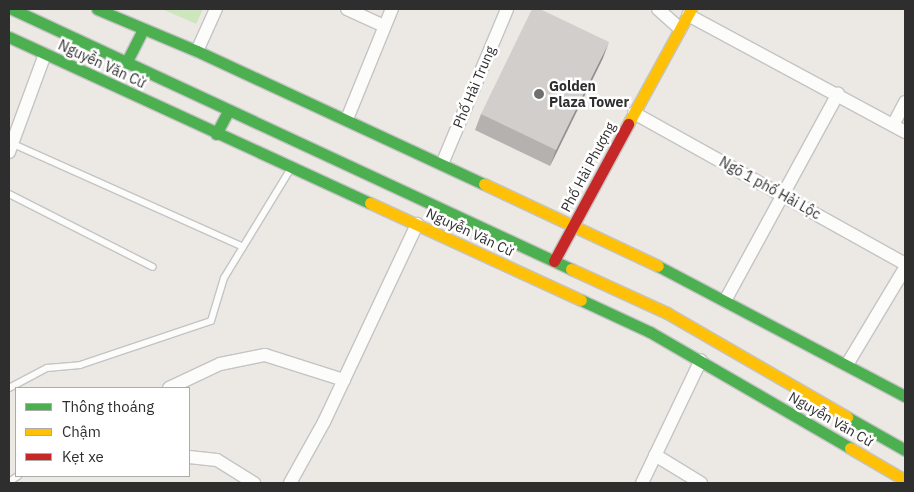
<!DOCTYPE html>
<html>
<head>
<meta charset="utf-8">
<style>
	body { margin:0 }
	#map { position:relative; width:914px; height:492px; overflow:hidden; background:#ece8e4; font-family:"IBM Plex Sans",sans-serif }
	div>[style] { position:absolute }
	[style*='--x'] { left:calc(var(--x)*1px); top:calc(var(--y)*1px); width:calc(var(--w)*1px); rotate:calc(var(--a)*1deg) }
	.green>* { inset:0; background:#cee6be }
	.roads { filter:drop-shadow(1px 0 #c5c4c5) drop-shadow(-1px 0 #c5c4c5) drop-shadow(0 1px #c5c4c5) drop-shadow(0 -1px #c5c4c5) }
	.lane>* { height:6px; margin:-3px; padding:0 3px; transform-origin:3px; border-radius:3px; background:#fcfcfb }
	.street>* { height:12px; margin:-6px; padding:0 6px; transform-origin:6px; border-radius:6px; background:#fcfcfb }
	.fast>* { height:11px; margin:-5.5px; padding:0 5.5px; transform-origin:5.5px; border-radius:5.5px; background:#4caf50 }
	.slow>* { height:11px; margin:-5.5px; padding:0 5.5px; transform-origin:5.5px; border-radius:5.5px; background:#ffc107 }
	.jam>* { height:11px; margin:-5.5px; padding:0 5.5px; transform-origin:5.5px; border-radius:5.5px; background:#c62828 }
	.wall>* { inset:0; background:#b4b1af }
	.shaded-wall>* { inset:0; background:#92908e }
	.building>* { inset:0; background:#d1cecb }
	.dots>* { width:14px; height:14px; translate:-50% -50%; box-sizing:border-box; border:2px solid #fff; border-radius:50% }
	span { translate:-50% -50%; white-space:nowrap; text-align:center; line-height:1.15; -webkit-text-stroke:5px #fff; paint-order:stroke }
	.street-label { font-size:14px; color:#2e2e2e }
	.poi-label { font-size:14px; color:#2e2e2e; font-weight:700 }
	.left { translate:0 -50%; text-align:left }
	.frame { position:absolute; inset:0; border:10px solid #2e2e2e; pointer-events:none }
	.legend { position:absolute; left:15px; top:387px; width:175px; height:90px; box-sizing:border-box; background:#fff; border:1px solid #ababab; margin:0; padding:6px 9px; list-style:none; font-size:15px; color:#2e2e2e }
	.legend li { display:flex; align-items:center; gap:10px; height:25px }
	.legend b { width:25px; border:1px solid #ababab }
</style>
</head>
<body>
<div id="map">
	<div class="green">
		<div style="clip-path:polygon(162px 9px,203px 9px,196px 24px)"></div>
	</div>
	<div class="roads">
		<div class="lane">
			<div style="--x:11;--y:143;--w:254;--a:24.1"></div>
			<div style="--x:9;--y:194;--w:161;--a:26.9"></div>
			<div style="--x:9;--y:388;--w:43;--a:-27.8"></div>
			<div style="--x:47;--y:368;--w:33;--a:-5"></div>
			<div style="--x:80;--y:365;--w:138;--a:-18.6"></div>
			<div style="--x:211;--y:321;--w:45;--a:-73.2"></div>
			<div style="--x:224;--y:278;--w:127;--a:-58.6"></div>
			<div style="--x:9;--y:482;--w:11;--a:-34"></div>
		</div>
		<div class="street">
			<div style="--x:347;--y:9;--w:41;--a:24.7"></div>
			<div style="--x:658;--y:9;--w:30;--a:42"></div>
			<div style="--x:688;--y:15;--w:247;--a:28.3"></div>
			<div style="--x:197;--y:51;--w:46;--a:-65.7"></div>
			<div style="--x:634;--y:113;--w:310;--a:29.1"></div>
			<div style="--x:347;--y:119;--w:119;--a:-67.8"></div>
			<div style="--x:893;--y:125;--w:26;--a:-62"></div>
			<div style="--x:9;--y:152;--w:104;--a:-69.8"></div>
			<div style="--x:442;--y:164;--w:168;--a:-67.2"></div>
			<div style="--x:726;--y:299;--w:234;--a:-61.4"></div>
			<div style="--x:848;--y:363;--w:111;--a:-59"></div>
			<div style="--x:169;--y:388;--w:56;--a:-25.2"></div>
			<div style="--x:220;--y:364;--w:46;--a:-11.3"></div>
			<div style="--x:265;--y:355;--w:83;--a:17.6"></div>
			<div style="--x:655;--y:455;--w:54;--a:31.3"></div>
			<div style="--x:189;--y:457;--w:28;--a:6"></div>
			<div style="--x:217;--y:460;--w:44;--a:31.9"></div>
			<div style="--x:290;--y:483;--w:70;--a:-60.9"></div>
			<div style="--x:324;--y:422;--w:219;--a:-64.8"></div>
			<div style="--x:642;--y:483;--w:136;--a:-64.4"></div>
		</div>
		<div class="fast">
			<div style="--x:12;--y:9;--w:617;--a:24.94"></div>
			<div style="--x:97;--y:9;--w:108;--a:22.8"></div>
			<div style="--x:197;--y:51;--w:316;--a:24.9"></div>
			<div style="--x:9;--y:37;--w:397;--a:24.7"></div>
			<div style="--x:126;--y:63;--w:37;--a:-63"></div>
			<div style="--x:216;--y:134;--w:26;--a:-62"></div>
			<div style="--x:658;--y:266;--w:279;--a:27.8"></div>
			<div style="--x:581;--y:300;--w:76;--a:24.9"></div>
			<div style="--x:650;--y:332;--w:231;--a:30.1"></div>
			<div style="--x:847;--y:417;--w:67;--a:29.6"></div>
		</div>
		<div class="slow">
			<div style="--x:628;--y:124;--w:131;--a:-61.3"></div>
			<div style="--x:484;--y:184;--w:192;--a:25.2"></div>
			<div style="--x:370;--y:203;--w:232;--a:24.7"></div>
			<div style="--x:571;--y:269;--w:106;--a:24.6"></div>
			<div style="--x:667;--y:313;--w:208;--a:30"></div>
			<div style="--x:850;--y:448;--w:64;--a:30.2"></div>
		</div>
		<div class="jam">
			<div style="--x:554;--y:261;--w:156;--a:-61.6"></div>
		</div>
	</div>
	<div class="wall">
		<div style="clip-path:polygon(603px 58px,550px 166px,475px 130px,481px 114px)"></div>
	</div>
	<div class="shaded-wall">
		<div style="clip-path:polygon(609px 42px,603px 58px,550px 166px,556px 150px)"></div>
	</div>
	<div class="building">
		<div style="clip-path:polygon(532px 9px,540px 9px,609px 42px,556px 150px,481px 114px)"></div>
	</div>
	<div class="dots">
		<div style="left:539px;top:94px;background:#706f6e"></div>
	</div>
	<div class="street-label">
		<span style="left:102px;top:64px;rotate:25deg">Nguyễn Văn Cừ</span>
		<span style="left:474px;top:87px;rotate:-67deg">Phố Hải Trung</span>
		<span style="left:588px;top:167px;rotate:-62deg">Phố Hải Phượng</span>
		<span style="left:770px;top:188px;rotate:29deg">Ngõ 1 phố Hải Lộc</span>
		<span style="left:470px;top:232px;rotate:25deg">Nguyễn Văn Cừ</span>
		<span style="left:831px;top:419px;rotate:30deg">Nguyễn Văn Cừ</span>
	</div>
	<div class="poi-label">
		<span class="left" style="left:549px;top:94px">Golden<br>Plaza Tower</span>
	</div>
	<div class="frame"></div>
	<ul class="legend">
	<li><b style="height:6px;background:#4caf50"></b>Thông thoáng</li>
	<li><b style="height:6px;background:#ffc107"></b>Chậm</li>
	<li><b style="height:6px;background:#c62828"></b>Kẹt xe</li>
	</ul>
</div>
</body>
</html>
